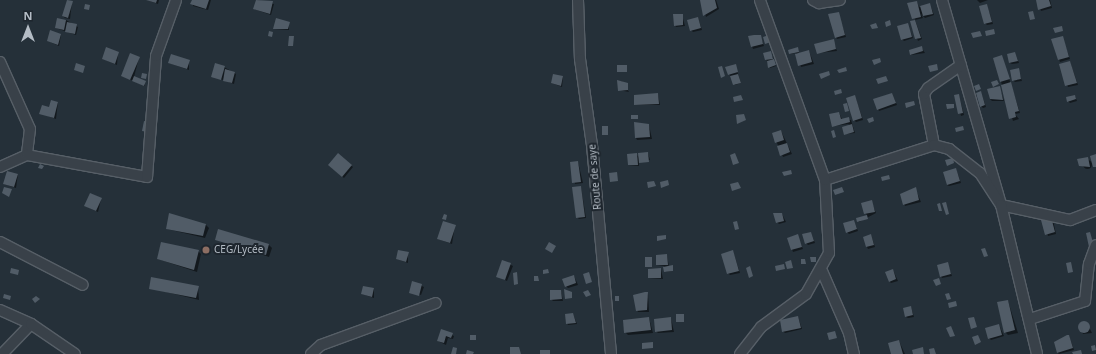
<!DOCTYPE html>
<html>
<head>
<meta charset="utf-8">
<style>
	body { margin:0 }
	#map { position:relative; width:1096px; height:354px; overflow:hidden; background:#253039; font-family:"Noto Sans",sans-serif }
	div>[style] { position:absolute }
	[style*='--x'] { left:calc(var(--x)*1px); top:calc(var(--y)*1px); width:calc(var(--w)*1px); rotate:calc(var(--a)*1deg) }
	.shadow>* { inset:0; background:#0007 }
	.round { border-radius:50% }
	.building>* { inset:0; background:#515c67 }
	.roads { filter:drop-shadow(1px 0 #575f67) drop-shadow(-1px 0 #575f67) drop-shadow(0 1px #575f67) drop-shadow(0 -1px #575f67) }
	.minor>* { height:10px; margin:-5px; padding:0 5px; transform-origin:5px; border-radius:5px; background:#394149 }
	.dots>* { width:11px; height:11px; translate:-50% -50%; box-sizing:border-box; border:2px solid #1e262e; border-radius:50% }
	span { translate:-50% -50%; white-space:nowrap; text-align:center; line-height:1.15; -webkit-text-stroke:4px #1e262e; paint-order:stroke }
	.street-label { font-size:10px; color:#b4bcc5 }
	.poi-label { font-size:10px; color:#b4bcc5 }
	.left { translate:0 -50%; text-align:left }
	.north { position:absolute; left:8px; top:8px; width:40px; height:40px; -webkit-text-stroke:3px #1e262e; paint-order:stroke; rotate:0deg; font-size:11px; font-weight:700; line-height:16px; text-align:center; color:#b4bcc5 }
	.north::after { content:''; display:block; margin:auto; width:14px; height:18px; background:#b4bcc5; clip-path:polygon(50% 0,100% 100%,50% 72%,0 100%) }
</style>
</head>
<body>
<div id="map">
	<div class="shadow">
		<div style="clip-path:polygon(147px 0,159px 0,158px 4px)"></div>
		<div style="clip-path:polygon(193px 0,211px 0,208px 10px,193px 6px)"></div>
		<div style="clip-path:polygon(257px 0,274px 4px,271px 15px,254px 9px)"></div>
		<div style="clip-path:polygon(701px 0,716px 0,719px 9px,706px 17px)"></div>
		<div style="clip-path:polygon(977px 0,988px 0,980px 3px)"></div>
		<div style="clip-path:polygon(1037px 0,1050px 0,1052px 8px,1041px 11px)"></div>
		<div style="clip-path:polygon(72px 2px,70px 19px,65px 18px,63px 16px)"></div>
		<div style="clip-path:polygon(917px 2px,919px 7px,930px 4px,934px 15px,925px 18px,921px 14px,923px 18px,915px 20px,922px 39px,918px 41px,911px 22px,915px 21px)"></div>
		<div style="clip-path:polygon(987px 5px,993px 24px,987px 25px,985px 23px)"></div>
		<div style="clip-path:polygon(838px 13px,846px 37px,837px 39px,836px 37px)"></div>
		<div style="clip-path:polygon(682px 15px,685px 26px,676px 27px,675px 25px)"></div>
		<div style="clip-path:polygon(698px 18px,702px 30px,693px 32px,691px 30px)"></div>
		<div style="clip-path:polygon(66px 20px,78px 27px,76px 35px,56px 28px)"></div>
		<div style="clip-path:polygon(289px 22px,289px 30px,274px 29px)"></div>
		<div style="clip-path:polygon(907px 24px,913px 38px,904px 41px,902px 39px)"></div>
		<div style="clip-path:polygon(61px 35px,59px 46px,48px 41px)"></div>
		<div style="clip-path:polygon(760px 36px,764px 46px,753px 49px,749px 37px)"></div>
		<div style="clip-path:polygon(1062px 37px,1070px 59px,1060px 62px,1053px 40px)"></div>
		<div style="clip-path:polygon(833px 40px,837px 51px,818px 53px)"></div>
		<div style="clip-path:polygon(921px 47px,925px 53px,911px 55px,910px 51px)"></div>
		<div style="clip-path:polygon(798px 49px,799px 54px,809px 51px,814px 64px,801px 67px,796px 53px,790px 54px)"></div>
		<div style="clip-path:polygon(118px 52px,117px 65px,103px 59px)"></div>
		<div style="clip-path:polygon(771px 53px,776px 66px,770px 68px,764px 54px)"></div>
		<div style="clip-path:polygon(1015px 53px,1019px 63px,1012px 64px,1010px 63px)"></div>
		<div style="clip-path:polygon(1002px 56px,1020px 113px,1015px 114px,1019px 119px,1013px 121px,994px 59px)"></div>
		<div style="clip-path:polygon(139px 58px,134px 77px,145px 82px,145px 86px,122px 76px)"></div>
		<div style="clip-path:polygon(189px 61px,189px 70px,169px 63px)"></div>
		<div style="clip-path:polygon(1070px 62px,1078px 85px,1068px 87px,1060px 65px)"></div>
		<div style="clip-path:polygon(735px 65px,741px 83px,735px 85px,726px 68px)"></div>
		<div style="clip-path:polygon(224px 67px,236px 74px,234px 84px,212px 76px)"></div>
		<div style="clip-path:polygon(1018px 70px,1022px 81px,1015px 82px,1013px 80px)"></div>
		<div style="clip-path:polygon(563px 77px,562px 87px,552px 83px)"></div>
		<div style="clip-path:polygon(618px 81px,622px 81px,629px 92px,619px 90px)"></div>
		<div style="clip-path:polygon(999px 87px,1004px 101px,992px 101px,990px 99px)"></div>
		<div style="clip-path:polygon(981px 92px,986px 107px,983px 108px,981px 106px)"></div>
		<div style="clip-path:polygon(658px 94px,660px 105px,635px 105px,635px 96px)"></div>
		<div style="clip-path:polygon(892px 94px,897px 105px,879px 111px,878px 109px)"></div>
		<div style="clip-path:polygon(959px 95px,964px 115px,961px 116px,956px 96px)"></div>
		<div style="clip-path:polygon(855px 96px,863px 120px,856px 122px,854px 120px)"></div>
		<div style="clip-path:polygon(1075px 96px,1077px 101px,1070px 103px,1068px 101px)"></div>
		<div style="clip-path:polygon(58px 102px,56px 119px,40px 113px,50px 108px)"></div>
		<div style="clip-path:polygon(839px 113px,842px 119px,851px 120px,855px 133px,845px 134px,849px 124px,833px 126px)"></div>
		<div style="clip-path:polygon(649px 125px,652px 139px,637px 140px,636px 138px)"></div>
		<div style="clip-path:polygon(781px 131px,792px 154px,783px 157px,773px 134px)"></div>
		<div style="clip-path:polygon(648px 153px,650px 160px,639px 161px,639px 166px,629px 165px,636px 154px,639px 157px)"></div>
		<div style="clip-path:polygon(338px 155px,353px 167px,344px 178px,331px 167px)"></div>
		<div class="round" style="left:1082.5px;top:159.5px;width:9px;height:9px"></div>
		<div style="clip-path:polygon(578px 162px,583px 183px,575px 184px,571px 163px)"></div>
		<div style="clip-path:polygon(956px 169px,961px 183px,949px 186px,947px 185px)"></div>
		<div style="clip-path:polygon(18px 174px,16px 188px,4px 184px)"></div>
		<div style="clip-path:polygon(581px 187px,586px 218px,579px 219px,577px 217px)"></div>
		<div style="clip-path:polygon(915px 188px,921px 202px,905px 206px,901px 195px)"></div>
		<div style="clip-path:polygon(101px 199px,98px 212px,85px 206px)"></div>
		<div style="clip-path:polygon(871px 201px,876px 213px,859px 222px,857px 218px,867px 216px,863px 204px)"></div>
		<div style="clip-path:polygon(782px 214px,786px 222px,779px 224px,777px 222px)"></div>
		<div style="clip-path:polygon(1053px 220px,1056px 234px,1048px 236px,1043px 221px)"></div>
		<div style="clip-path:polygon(854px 221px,858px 231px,849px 234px,847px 232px)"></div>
		<div style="clip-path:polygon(206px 225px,209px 228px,205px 238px,167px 229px)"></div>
		<div style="clip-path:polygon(455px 225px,452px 244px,438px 239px)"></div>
		<div style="clip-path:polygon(811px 233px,815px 243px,808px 245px,806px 243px)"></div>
		<div style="clip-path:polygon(797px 235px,803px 249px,793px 252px,788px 238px)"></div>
		<div style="clip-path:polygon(871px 235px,875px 247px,868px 249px,867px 247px)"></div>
		<div style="clip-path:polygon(216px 239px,269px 245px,272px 248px,269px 257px)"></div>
		<div style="clip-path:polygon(198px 251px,201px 254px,197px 272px,158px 259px)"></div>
		<div style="clip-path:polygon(733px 251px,740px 273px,730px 275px,728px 273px)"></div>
		<div style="clip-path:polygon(408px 253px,408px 263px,397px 259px)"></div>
		<div style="clip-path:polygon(667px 255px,669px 267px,673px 271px,666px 272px,664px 266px,657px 265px)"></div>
		<div style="clip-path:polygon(503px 261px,513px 266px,507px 281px,497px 276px)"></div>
		<div style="clip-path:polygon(947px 263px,952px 276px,942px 278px,941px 276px)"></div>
		<div style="clip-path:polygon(661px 269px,663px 279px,649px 278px)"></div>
		<div style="clip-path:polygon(893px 270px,898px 281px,891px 283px,889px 281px)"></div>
		<div style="clip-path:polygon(574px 276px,578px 285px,568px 288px,566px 286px)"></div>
		<div style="clip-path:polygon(413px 282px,424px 287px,421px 295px,411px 292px)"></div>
		<div style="clip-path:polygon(198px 287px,199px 300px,150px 288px)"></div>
		<div style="clip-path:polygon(374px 289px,374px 298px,362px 294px)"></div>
		<div style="clip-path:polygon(561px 291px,563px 301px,553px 301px,551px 299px)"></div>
		<div style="clip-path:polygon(648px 293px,649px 312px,638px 312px,637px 310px)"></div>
		<div style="clip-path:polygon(1008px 301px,1018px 333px,1008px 335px,1005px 332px)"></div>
		<div style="clip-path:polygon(911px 307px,914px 317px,908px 318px,906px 317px)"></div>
		<div style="clip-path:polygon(573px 314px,577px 324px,568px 325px,567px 323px)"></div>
		<div style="clip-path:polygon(798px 317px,802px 329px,785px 333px,783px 331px)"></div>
		<div style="clip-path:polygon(649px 318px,653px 333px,628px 335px,625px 332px)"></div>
		<div style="clip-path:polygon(671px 318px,674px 332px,658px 333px,656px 331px)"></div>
		<div style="clip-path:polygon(1079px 323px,1087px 323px,1092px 333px,1083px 334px)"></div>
		<div style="clip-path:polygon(999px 325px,1004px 336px,991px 340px,989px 338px)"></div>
		<div style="clip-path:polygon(441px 331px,454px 336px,453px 339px,448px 338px,446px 345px,438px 341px)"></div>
		<div style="clip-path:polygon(1069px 336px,1074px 350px,1059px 354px,1057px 352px)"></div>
		<div style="clip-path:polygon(899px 341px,905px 354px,892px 354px)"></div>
	</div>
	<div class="building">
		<div style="clip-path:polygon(67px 0,73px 1px,68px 18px,62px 16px)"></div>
		<div style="clip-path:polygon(146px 0,157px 0,156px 3px)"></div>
		<div style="clip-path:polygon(192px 0,209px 0,206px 9px,190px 4px)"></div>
		<div style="clip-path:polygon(256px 0,273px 1px,270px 14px,253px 9px)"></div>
		<div style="clip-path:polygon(700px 0,715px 0,717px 8px,703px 16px)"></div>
		<div style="clip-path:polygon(1036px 0,1049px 0,1051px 6px,1038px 10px)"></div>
		<div style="clip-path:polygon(917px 1px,921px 17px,912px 19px,907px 3px)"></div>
		<div style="clip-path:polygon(930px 3px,933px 14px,923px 16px,920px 6px)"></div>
		<div style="clip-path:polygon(85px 4px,90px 5px,89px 10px,84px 9px)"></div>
		<div style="clip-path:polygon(987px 4px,992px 22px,984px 24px,979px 6px)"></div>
		<div style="clip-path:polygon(1033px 11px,1035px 19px,1030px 20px,1028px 12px)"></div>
		<div style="clip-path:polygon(839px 12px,845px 35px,835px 38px,828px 14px)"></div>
		<div style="clip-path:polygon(673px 14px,683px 14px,683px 25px,674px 26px)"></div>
		<div style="clip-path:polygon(698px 17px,701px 28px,690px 31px,687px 20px)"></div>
		<div style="clip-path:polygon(57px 18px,66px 20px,64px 30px,55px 28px)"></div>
		<div style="clip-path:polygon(276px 18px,290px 22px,288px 29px,273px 29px)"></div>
		<div style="clip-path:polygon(890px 20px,891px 25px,886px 27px,885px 22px)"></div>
		<div style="clip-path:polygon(915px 20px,921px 38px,915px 39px,910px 21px)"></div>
		<div style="clip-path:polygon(67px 22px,77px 24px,75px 34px,65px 32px)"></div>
		<div style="clip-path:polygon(876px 23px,878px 28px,872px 29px,870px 25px)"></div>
		<div style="clip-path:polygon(908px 23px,912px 37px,901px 40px,897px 26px)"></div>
		<div style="clip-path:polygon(1062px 26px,1063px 31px,1055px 33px,1053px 28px)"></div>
		<div style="clip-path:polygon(994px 29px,995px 34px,986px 36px,985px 31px)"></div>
		<div style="clip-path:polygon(50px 30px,61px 34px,58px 45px,47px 41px)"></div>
		<div style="clip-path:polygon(269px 31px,273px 32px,272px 37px,268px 36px)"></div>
		<div style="clip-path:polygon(980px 31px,982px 36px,973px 38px,971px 33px)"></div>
		<div style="clip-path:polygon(754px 35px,761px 35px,763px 44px,751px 47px,748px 36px)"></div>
		<div style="clip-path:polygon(769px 35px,771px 42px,765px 44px,763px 37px)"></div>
		<div style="clip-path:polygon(289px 36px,294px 36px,293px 46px,288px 46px)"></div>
		<div style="clip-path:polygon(1063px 36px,1069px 57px,1058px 60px,1051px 39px)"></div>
		<div style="clip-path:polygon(834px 39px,836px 49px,817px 54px,814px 44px)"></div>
		<div style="clip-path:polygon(922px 46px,923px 51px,910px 55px,909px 50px)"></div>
		<div style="clip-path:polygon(106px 47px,119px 52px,115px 64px,102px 59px)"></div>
		<div style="clip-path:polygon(798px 47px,799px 52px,789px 54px,788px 50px)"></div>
		<div style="clip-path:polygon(809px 50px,812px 62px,798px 66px,795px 54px)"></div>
		<div style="clip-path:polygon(771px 51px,773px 59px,765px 60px,763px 53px)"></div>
		<div style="clip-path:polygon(1015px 52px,1018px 61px,1009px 63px,1007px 54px)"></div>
		<div style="clip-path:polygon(130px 53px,140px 57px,130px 80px,121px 76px)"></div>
		<div style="clip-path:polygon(171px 54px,190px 60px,187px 69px,168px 63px)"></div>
		<div style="clip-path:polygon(1002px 55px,1010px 79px,1000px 82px,993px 58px)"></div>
		<div style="clip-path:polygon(880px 58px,881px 62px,874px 65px,872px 60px)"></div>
		<div style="clip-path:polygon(774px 59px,776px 65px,768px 68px,767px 61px)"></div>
		<div style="clip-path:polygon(1070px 61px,1077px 83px,1065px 86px,1059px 64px)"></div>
		<div style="clip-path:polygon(76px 63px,85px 66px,83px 73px,74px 70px)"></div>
		<div style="clip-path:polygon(215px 63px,225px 66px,221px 80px,211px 77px)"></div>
		<div style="clip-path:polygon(736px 64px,738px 72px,728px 75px,725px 67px)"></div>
		<div style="clip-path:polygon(937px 64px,938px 70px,930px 72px,928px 66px)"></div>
		<div style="clip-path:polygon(617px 65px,627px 65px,627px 72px,617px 72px)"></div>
		<div style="clip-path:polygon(722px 66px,725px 76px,721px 78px,718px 67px)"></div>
		<div style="clip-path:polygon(846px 67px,847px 71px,839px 73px,837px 70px)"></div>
		<div style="clip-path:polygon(1019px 68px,1021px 79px,1012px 81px,1010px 70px)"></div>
		<div style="clip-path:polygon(225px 69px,235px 72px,232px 83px,223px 81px)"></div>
		<div style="clip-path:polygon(829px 71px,830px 75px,821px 79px,819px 74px)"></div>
		<div style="clip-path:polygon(142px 73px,147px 74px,146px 79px,141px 78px)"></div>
		<div style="clip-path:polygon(553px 74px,563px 76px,561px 86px,551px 83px)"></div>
		<div style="clip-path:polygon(738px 74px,741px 83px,733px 85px,730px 76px)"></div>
		<div style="clip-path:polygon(134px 76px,146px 81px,144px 86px,132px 81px)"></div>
		<div style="clip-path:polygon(886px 76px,888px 81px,878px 84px,876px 79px)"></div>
		<div style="clip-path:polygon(617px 80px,628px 83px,628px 90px,618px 91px)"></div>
		<div style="clip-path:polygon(997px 80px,999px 84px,993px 87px,991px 82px)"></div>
		<div style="clip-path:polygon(1011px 82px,1019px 111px,1015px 112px,1016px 117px,1009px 119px,1001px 85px)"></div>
		<div style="clip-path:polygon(979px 84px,981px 89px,976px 91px,974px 86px)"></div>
		<div style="clip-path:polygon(1000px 86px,1003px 100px,990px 99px,987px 89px)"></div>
		<div style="clip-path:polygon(841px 89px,842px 93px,835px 95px,834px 91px)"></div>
		<div style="clip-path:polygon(981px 91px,985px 105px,980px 107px,976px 93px)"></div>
		<div style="clip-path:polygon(658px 93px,659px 104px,634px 105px,634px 95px)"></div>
		<div style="clip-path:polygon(892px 93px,896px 103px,877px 110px,873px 99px)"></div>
		<div style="clip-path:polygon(959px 94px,963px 113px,958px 114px,954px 95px)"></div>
		<div style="clip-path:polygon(741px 95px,743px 100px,734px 102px,733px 97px)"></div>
		<div style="clip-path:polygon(855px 95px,862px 118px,853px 121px,846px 98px)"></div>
		<div style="clip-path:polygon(1075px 95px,1076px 99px,1067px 102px,1066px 97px)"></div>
		<div style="clip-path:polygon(51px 100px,58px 102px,54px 118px,39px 114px,42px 105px,49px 107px)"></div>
		<div style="clip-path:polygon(914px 101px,915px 105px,906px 108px,905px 103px)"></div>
		<div style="clip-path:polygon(847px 103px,849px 111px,845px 112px,843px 104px)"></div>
		<div style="clip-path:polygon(946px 104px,954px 104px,954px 108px,947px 109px)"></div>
		<div style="clip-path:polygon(839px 112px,841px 119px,849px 117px,850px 122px,832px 127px,829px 114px)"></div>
		<div style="clip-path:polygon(744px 114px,746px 120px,737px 124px,736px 115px)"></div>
		<div style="clip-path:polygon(631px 115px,638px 115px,638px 119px,631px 119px)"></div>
		<div style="clip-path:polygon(873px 117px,874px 121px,869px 123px,867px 119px)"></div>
		<div style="clip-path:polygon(144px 121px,150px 122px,148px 132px,142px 131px)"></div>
		<div style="clip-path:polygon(634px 122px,649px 124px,650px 137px,635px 138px)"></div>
		<div style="clip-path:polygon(852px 124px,854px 132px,844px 135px,842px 127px)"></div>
		<div style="clip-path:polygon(602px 126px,608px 126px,608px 135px,602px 135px)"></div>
		<div style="clip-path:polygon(963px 126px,964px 130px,956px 132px,955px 128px)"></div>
		<div style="clip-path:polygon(781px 130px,784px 140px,775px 143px,772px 133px)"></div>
		<div style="clip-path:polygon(834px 130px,836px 137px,833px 138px,831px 131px)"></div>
		<div style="clip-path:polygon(787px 143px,790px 152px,780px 156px,777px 146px)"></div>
		<div style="clip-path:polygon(648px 152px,649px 162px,639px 163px,638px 153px)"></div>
		<div style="clip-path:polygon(338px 153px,352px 165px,342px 177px,328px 165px)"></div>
		<div style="clip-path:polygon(637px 153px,638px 165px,628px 165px,627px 154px)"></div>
		<div style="clip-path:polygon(735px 153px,739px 163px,733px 165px,730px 155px)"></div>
		<div style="clip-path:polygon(1096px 154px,1096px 167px,1093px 167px,1090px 156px)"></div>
		<div style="clip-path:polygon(1088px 157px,1090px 167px,1079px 166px,1077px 159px)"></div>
		<div style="clip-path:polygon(953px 158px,954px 163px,947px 166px,945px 160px)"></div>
		<div style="clip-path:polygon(578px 161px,581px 182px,572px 183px,570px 162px)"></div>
		<div style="clip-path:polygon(40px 164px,44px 166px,42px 169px,38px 168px)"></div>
		<div style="clip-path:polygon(956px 168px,960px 181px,947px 185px,943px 172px)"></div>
		<div style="clip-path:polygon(791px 170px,792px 174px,784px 176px,782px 172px)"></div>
		<div style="clip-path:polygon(7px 171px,18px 174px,14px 187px,3px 184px)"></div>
		<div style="clip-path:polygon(617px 172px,618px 181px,610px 182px,609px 173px)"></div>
		<div style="clip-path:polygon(889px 175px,890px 179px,882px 181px,881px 177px)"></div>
		<div style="clip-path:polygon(668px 180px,669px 185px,661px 188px,660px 182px)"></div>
		<div style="clip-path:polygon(654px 181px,656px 186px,648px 188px,647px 182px)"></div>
		<div style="clip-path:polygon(738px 182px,741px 188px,732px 191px,730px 184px)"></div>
		<div style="clip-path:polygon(581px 186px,585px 217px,576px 218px,572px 187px)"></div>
		<div style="clip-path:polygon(4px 187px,12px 189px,9px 197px,2px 193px)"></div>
		<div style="clip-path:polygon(842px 187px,844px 192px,835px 195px,833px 190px)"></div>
		<div style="clip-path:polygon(916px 187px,919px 200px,903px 205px,900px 194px)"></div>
		<div style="clip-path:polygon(90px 193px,102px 198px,96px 211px,84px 206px)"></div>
		<div style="clip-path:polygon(872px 200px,875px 212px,864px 214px,861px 203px)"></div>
		<div style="clip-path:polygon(946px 202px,949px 214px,946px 215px,942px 203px)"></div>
		<div style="clip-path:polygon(940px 203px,942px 211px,939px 211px,937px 204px)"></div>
		<div style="clip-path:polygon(169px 213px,206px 224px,203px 236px,166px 229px)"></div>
		<div style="clip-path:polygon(773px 213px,782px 213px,784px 221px,776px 223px)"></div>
		<div style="clip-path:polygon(444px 214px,447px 215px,446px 220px,442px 219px)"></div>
		<div style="clip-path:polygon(867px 215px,868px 219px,857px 222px,856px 218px)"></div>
		<div style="clip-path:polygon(1051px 217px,1055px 232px,1045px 235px,1041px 220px)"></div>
		<div style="clip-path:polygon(854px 220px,857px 229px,846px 233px,843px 223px)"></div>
		<div style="clip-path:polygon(443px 221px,456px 225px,450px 243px,437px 239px)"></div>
		<div style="clip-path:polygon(737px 221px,739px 229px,735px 230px,733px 222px)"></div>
		<div style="clip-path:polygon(218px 229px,269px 244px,266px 255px,215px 240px)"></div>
		<div style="clip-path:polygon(811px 232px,814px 241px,805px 244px,802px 234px)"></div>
		<div style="clip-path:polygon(1090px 232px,1094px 246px,1089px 247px,1086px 233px)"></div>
		<div style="clip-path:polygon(798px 234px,802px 247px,791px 250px,787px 238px)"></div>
		<div style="clip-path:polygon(871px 234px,874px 245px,866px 247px,863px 237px)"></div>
		<div style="clip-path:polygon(666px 235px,666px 239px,657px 241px,657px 236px)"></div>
		<div style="clip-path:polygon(161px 242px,199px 250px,194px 270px,157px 259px)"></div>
		<div style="clip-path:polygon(549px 242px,556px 246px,552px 253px,545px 249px)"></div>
		<div style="clip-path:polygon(985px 248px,988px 256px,984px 257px,981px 249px)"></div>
		<div style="clip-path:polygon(398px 250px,409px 252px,406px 262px,396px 259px)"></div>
		<div style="clip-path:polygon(733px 250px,739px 271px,727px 274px,721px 254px)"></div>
		<div style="clip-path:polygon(667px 254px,668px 265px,656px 265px,656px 255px)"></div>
		<div style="clip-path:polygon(645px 257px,652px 257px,652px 267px,645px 267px)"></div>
		<div style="clip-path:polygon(810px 257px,816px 257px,816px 262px,811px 262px)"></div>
		<div style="clip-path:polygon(801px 259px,805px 259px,806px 264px,801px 264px)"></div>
		<div style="clip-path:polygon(502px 260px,511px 263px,505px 280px,496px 277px)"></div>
		<div style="clip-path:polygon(791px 260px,793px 268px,787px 269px,785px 262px)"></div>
		<div style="clip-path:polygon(948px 262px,951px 274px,940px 277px,937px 265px)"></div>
		<div style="clip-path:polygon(1071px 262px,1073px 272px,1068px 273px,1066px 263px)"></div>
		<div style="clip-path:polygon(784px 264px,785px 269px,776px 271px,775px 266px)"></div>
		<div style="clip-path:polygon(673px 265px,673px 271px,664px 272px,663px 267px)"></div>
		<div style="clip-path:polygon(750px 266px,753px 276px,749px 278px,746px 268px)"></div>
		<div style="clip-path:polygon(11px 268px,19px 270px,18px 275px,10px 273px)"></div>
		<div style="clip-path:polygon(661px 268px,661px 278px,648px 278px,648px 269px)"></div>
		<div style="clip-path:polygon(548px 269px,549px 273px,543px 274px,543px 270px)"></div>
		<div style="clip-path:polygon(893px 269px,896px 279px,889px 282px,885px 272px)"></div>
		<div style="clip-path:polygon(517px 272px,518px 284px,514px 285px,513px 273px)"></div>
		<div style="clip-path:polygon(589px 272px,592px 282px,586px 284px,583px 274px)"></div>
		<div style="clip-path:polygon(574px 275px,576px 283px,565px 287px,562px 279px)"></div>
		<div style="clip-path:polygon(534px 276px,538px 276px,539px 281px,534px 281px)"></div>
		<div style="clip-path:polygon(151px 277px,199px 286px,196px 298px,149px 289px)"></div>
		<div style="clip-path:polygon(939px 278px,941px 284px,936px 286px,933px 280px)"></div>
		<div style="clip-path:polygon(412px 281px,422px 284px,419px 296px,409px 293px)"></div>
		<div style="clip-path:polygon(363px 286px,374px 288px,372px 297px,361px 294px)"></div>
		<div style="clip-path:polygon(564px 289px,572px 292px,572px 298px,565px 299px)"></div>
		<div style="clip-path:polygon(550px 290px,561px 290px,562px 299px,550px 300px)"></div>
		<div style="clip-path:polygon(588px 290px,591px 295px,586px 297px,583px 292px)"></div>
		<div style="clip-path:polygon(645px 292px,648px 292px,647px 310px,636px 311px,633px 295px)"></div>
		<div style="clip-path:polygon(949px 293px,951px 299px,947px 300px,945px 294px)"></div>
		<div style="clip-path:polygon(4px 294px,11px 296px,10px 300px,3px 298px)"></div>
		<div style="clip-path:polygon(36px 296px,40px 299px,35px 303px,32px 299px)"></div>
		<div style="clip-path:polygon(615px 296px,619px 296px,619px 301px,615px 301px)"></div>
		<div style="clip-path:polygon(1008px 300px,1015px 330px,1004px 333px,997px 302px)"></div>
		<div style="clip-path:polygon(956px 301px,957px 306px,949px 308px,948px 303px)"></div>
		<div style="clip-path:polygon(911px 306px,913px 315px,905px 317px,903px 308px)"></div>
		<div style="clip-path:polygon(573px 313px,576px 323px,566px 324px,565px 314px)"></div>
		<div style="clip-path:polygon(676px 314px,684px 314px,684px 322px,676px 322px)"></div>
		<div style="clip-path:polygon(798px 316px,801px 328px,782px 332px,780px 320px)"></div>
		<div style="clip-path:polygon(649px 317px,651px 330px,624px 333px,623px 320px)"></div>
		<div style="clip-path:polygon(671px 317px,672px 330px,655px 332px,654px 319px)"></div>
		<div style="clip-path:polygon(974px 317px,977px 327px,971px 329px,968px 318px)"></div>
		<div class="round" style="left:1078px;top:321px;width:12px;height:12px"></div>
		<div style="clip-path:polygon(999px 324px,1002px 335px,988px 339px,985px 328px)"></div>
		<div style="clip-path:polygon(951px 326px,955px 336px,950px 337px,946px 328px)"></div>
		<div style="clip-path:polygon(441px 329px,453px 333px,451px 338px,446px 336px,444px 343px,437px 341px)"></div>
		<div style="clip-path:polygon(835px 331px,837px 338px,829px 340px,827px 333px)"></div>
		<div style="clip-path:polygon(470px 335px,476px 335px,476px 340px,470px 340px)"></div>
		<div style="clip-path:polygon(978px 335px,981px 342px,975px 345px,972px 337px)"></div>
		<div style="clip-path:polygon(1067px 335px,1069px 335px,1073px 348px,1057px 353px,1054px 342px)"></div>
		<div style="clip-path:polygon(899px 340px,903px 354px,891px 354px,888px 343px)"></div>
		<div style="clip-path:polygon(653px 342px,653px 348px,642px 349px,642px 343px)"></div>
		<div style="clip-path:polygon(1095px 345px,1096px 350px,1092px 351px,1091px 346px)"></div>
		<div style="clip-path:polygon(453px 347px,457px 348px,456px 354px,451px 354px)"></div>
		<div style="clip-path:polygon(510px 347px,519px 347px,521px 354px,510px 354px)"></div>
		<div style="clip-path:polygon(923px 347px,924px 354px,913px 354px,912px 350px)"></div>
		<div style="clip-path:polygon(934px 348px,936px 354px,930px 354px,929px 349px)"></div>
		<div style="clip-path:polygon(467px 350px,474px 352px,473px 354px,466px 354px)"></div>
		<div style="clip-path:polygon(540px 350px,550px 350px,550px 354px,540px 354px)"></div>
		<div style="clip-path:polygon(1081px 350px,1082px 354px,1073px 354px,1072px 352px)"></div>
	</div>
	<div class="roads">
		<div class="minor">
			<div style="--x:578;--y:0;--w:59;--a:88.1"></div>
			<div style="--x:580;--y:59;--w:87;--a:82.1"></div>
			<div style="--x:592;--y:145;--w:210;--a:84.8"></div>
			<div style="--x:813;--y:0;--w:7;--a:27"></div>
			<div style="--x:819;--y:3;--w:21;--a:-8"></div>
			<div style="--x:942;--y:0;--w:213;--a:73.9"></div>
			<div style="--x:1001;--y:205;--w:71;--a:12.3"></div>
			<div style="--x:1070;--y:220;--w:28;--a:-21"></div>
			<div style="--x:0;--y:62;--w:73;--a:65.9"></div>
			<div style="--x:30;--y:129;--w:26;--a:97"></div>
			<div style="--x:934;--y:145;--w:52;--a:-101.1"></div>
			<div style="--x:924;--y:94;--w:7;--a:-56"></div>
			<div style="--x:928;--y:88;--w:40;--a:-34.9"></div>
			<div style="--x:0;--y:167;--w:30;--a:-24"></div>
			<div style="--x:27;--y:155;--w:122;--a:10.4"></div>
			<div style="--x:147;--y:177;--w:121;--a:-85.7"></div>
			<div style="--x:156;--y:56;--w:59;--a:-70.3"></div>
			<div style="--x:825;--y:180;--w:114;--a:-17.8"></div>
			<div style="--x:934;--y:145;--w:16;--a:15"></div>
			<div style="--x:949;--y:149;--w:39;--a:38"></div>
			<div style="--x:980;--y:173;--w:38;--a:57"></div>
			<div style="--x:1001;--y:205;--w:153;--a:76.4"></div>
			<div style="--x:0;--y:242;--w:93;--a:27.4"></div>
			<div style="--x:822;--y:271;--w:68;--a:66.5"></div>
			<div style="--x:849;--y:333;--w:22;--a:77"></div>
			<div style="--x:0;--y:310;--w:34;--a:24"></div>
			<div style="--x:31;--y:324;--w:42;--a:134"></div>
			<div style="--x:1030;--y:319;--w:58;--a:-18.1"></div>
			<div style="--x:1085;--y:301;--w:37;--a:-84"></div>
			<div style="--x:1089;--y:264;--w:20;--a:-70"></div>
			<div style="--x:31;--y:324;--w:53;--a:34.3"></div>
			<div style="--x:311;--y:354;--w:13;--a:-42"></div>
			<div style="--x:321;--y:345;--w:122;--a:-20.1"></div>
			<div style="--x:740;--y:354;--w:34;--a:-52"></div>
			<div style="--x:761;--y:327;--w:56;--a:-36.3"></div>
			<div style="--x:806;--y:294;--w:47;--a:-60.7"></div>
			<div style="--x:829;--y:253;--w:73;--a:-93.1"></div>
			<div style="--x:825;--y:180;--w:191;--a:-109.9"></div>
		</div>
	</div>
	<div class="dots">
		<div style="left:206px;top:250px;background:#8d6e63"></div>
	</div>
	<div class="street-label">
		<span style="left:595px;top:177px;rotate:-95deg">Route de saye</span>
	</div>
	<div class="poi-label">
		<span class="left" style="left:214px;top:250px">CEG/Lycée</span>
	</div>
	<div class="north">N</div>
</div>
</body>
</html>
